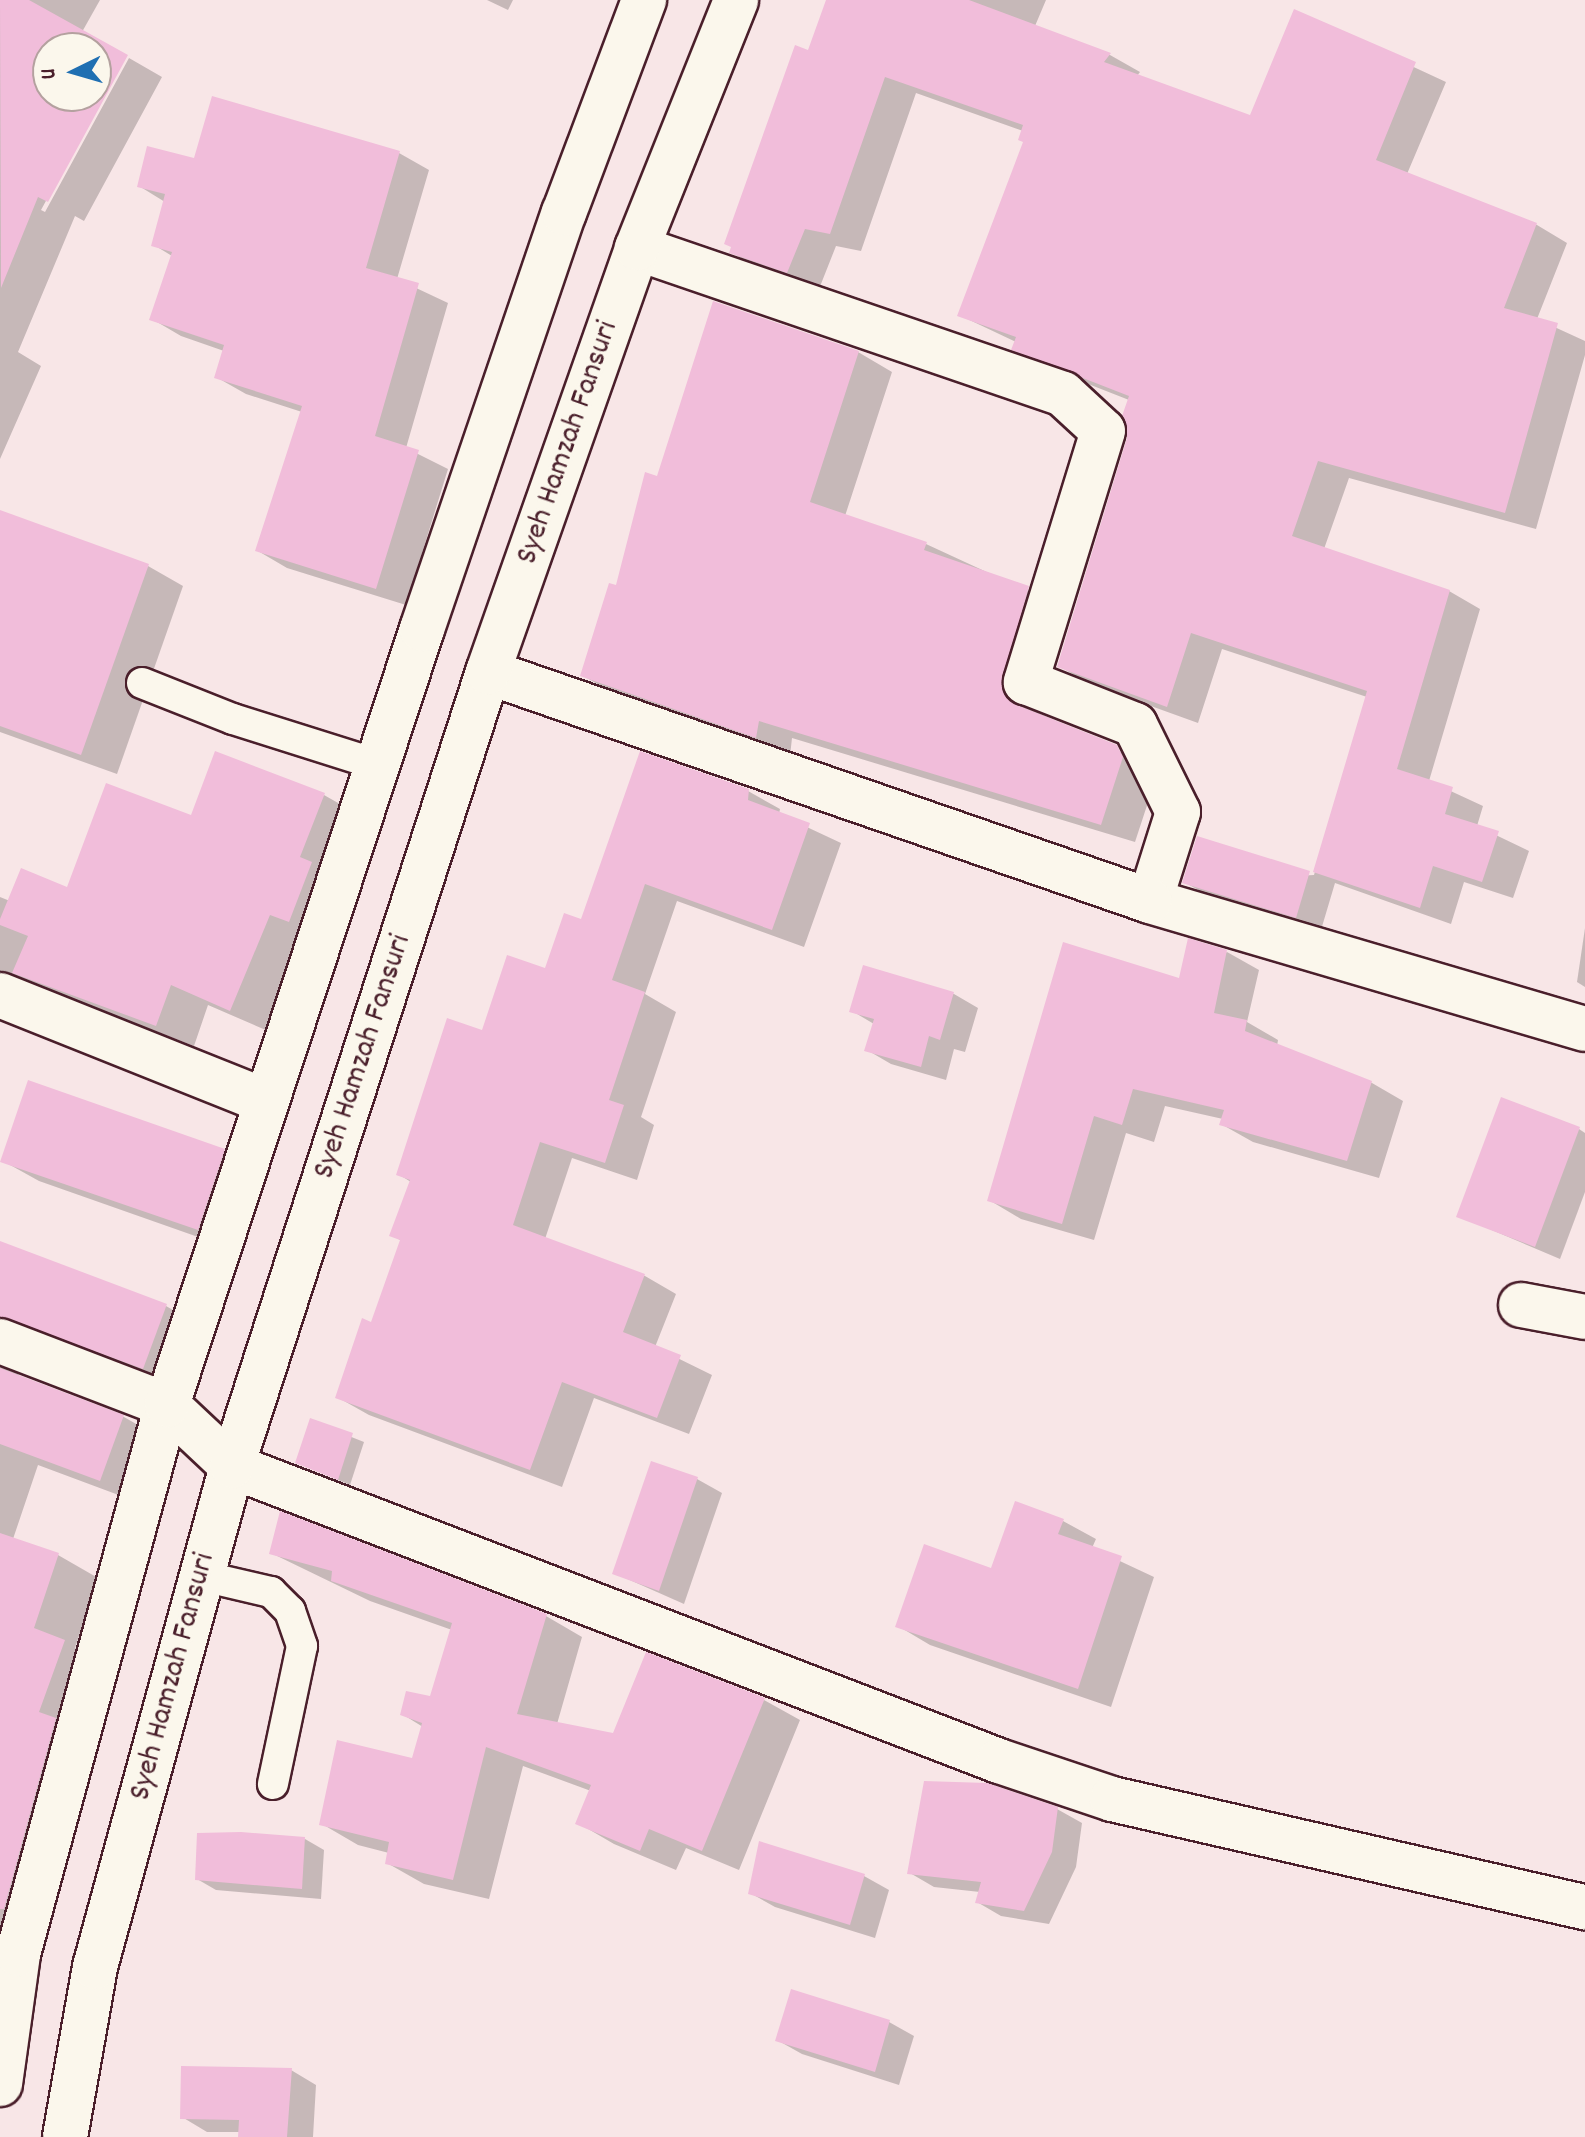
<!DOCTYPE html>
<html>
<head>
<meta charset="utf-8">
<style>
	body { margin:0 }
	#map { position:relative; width:1585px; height:2137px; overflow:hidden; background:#f8e6e7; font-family:Dekko,sans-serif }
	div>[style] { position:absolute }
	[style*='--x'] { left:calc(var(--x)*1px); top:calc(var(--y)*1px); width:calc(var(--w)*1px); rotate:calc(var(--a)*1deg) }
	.shadow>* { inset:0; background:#0003 }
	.building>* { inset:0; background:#f1bdda }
	.roads { filter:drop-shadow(2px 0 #4a1f2b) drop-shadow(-2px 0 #4a1f2b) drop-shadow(0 2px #4a1f2b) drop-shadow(0 -2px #4a1f2b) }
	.service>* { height:30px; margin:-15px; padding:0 15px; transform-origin:15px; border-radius:15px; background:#fbf7ec }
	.minor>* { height:44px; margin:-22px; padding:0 22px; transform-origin:22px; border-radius:22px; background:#fbf7ec }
	.secondary>* { height:44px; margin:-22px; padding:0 22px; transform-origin:22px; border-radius:22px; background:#fbf7ec }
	span { translate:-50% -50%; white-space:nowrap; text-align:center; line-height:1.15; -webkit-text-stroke:6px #fbf7ec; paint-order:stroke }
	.street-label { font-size:32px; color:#4a1f2b }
	.north { position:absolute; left:32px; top:32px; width:80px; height:80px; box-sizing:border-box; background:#fbf7ec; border:2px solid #b4a19f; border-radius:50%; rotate:265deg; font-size:22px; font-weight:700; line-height:32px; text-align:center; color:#4a1f2b }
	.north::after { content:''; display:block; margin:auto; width:28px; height:36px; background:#1f6fb2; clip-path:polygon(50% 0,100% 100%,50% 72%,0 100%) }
</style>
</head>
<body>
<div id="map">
	<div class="shadow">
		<div style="clip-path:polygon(evenodd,0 0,100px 0,82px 32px,125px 56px,41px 210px,45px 212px,129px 58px,162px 77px,84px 221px,75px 216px,18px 352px,41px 366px,0 459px,0 0,48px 48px,96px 48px,96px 96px,48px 96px,48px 48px)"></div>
		<div style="clip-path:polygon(487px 0,513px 0,508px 10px)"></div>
		<div style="clip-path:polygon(828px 0,1046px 0,1035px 26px,1110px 55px,1140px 72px,1137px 76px,1251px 118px,1295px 12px,1446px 82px,1407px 174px,1537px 225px,1567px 243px,1537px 319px,1585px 341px,1585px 355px,1536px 529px,1349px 478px,1324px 549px,1449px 591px,1480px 609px,1429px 781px,1483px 806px,1477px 826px,1529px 851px,1513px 898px,1464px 882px,1451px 924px,1335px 883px,1321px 930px,1209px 896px,1184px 882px,1314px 875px,1367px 697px,1222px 649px,1198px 723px,1090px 684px,1059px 666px,1129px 438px,1129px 400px,1045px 367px,1014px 349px,1016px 342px,959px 315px,1026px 142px,1023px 131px,916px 93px,861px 251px,836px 246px,819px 289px,762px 270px,731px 252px)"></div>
		<div style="clip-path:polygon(399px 153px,429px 170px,397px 279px,448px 303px,406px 448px,448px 469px,406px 605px,287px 568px,258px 551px,302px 412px,246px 394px,216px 377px,224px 351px,181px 336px,152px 319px,172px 256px,154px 245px,165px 202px,139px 186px,195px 160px)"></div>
		<div style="clip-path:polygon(858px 352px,892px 372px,845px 516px,926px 544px,1062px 607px,1035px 695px,1038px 713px,1150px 766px,1156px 778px,1135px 842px,792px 738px,790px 756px,616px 695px,582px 675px,658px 478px)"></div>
		<div style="clip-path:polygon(0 512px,148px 566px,183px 586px,117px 774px,0 732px)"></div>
		<div style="clip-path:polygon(748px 791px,780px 809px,779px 814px,841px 843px,804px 947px,677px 901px,645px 994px,676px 1012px,641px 1117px,654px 1125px,637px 1180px,572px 1158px,545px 1239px,645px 1276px,676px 1294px,655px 1347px,712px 1375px,689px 1434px,594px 1398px,562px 1487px,369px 1415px,337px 1397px,372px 1324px,402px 1241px,391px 1235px,411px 1182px,398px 1174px,483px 1033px,546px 971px,582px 922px)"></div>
		<div style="clip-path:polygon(324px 795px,361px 816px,268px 1031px,208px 1005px,194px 1046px,0 971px,0 897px,10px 901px,68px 890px,192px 818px)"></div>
		<div style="clip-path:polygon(1585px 928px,1585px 987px,1577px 982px)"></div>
		<div style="clip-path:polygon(1227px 952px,1259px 970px,1247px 1022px,1278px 1040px,1277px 1046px,1372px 1083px,1403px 1101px,1379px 1178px,1253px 1142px,1221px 1124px,1223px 1119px,1165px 1106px,1154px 1142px,1126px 1133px,1094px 1240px,1021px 1219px,989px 1200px,1181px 980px)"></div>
		<div style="clip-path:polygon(864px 968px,954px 994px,978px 1008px,965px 1052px,954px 1049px,946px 1080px,891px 1064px,867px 1050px,874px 1024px,852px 1011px)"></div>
		<div style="clip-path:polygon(1579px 1129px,1585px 1133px,1585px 1192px,1560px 1259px,1459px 1216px)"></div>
		<div style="clip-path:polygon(224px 1151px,260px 1172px,235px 1250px,39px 1181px,3px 1161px)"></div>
		<div style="clip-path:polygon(0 1243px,166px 1306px,206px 1329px,183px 1390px,15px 1370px,21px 1378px,124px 1417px,164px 1440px,140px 1503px,38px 1465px,13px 1539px,58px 1555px,98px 1578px,75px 1648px,104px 1664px,40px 1945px,0 1931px)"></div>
		<div style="clip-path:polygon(311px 1421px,364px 1442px,350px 1485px,297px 1462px)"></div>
		<div style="clip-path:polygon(697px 1479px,722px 1493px,684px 1604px,614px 1573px)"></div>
		<div style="clip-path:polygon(1063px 1521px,1096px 1539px,1092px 1548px,1154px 1577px,1111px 1707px,930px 1645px,898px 1626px,992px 1571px)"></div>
		<div style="clip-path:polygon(271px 1553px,546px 1616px,582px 1637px,557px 1724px,614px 1735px,764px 1700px,800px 1720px,739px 1870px,686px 1848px,676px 1870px,614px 1844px,578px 1823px,591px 1791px,523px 1766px,489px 1899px,424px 1884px,387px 1863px,389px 1853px,358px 1845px,322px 1824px,413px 1760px,423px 1727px,402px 1714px,432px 1698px,452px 1630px,370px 1601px)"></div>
		<div style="clip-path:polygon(1057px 1809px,1082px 1823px,1076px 1867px,1049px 1924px,1001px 1916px,977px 1902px,980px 1892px,934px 1887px,910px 1873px)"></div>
		<div style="clip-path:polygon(305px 1839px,324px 1850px,321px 1899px,216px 1890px,197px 1879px)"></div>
		<div style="clip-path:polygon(760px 1844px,864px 1876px,889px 1890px,875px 1938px,775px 1907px,750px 1893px)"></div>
		<div style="clip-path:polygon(792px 1992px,889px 2022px,914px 2036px,899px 2085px,802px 2054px,777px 2040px)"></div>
		<div style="clip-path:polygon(291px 2070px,316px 2085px,313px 2137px,240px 2137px,240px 2132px,207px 2132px,182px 2117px)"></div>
	</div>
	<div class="building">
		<div style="clip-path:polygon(evenodd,0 0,29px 0,128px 55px,48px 202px,38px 197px,1px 288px,0 0,48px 48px,96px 48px,96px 96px,48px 96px,48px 48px)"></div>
		<div style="clip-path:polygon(826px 0,969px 0,1111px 53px,1104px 62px,1250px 115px,1294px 9px,1416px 62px,1376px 160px,1537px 223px,1504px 308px,1558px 323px,1505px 513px,1318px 461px,1292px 536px,1450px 590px,1397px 769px,1453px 787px,1445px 814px,1499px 831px,1482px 882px,1433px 866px,1420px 908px,1313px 872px,1367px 691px,1191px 633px,1167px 707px,1057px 667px,1127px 438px,1122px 416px,1129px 396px,1011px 350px,1016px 337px,957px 316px,1023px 142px,1018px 140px,1023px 125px,885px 77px,830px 234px,805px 229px,787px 273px,729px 253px,731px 247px,724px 244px,795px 45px,808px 50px)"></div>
		<div style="clip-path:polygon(212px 96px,400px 151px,366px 268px,419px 283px,375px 436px,419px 450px,376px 589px,255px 551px,302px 406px,214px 378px,224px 345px,149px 320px,172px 252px,151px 246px,165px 194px,137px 187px,147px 146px,194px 158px)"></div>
		<div style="clip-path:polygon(713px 301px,859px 351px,810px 502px,927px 542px,924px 550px,1029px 586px,1002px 688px,1017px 705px,1117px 745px,1123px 757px,1101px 825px,759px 721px,756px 738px,580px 676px,609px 583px,616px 585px,645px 472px,657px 476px)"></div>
		<div style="clip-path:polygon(0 510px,149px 564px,81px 755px,0 726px)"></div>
		<div style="clip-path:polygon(215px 751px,325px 793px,300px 857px,312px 862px,289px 922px,270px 915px,230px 1011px,171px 985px,156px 1026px,12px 973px,28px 936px,0 925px,0 919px,21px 868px,67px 887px,106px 783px,191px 815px)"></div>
		<div style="clip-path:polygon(640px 751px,749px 789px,748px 800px,810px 823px,772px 930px,645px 884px,612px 980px,645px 992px,609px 1100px,624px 1105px,605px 1163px,540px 1142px,513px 1225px,645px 1274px,623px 1332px,681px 1355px,657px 1418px,562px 1382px,530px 1470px,335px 1398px,362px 1318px,371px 1322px,400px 1240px,389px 1236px,410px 1180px,396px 1175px,447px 1018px,482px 1030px,507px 955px,545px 968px,564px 913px,581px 919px)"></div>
		<div style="clip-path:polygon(1197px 836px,1310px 871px,1296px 918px,1182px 883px)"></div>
		<div style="clip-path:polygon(1188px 938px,1227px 950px,1214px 1013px,1247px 1020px,1245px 1031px,1372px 1081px,1347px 1161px,1219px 1125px,1224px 1110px,1133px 1089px,1122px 1125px,1094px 1116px,1062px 1224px,987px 1201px,1063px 942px,1179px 978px)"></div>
		<div style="clip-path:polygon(863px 965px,954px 992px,940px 1040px,929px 1036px,921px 1067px,864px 1051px,874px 1019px,849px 1012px)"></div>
		<div style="clip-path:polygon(28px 1080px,225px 1149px,198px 1230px,0 1162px)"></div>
		<div style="clip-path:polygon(1501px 1097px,1580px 1127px,1535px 1247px,1456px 1217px)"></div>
		<div style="clip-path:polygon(0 1241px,167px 1304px,143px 1369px,0 1317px)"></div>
		<div style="clip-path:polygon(0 1368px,124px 1415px,100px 1481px,0 1444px)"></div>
		<div style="clip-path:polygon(310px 1418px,353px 1433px,338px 1480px,295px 1463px)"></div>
		<div style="clip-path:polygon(651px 1461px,698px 1477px,659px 1591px,612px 1574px)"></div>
		<div style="clip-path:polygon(1015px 1501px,1064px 1519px,1058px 1534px,1122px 1556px,1078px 1689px,895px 1627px,924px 1544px,991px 1568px)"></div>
		<div style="clip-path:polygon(280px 1511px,547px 1614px,517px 1714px,613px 1733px,646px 1652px,765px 1698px,702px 1851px,649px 1829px,640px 1851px,575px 1824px,591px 1785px,486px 1747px,453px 1880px,385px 1864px,389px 1842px,319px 1825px,337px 1740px,412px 1758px,422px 1723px,400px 1715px,406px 1691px,430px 1696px,452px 1623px,331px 1581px,332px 1571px,269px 1554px)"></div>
		<div style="clip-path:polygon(0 1533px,59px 1553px,34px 1628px,65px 1640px,39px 1712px,56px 1718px,4px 1909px,0 1909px)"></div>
		<div style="clip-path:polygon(924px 1781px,987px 1783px,1058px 1807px,1052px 1852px,1024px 1911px,975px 1903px,981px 1882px,907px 1874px)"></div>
		<div style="clip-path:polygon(241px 1832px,305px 1837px,302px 1889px,195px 1880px,197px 1833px)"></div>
		<div style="clip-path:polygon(759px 1841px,865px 1874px,850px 1925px,748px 1894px)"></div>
		<div style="clip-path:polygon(791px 1989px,890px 2020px,875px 2072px,775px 2041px)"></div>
		<div style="clip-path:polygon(181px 2066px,292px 2068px,287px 2137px,238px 2137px,239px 2120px,180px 2119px)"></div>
	</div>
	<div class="roads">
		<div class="service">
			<div style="--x:142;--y:683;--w:98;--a:21.6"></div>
			<div style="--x:233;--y:719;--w:150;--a:17.5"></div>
			<div style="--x:202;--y:1576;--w:71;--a:13.1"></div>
			<div style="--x:271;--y:1592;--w:27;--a:45"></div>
			<div style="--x:290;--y:1611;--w:37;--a:71"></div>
			<div style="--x:302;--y:1646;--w:141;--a:101.9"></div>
		</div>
		<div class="minor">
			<div style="--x:637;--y:248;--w:450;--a:18.9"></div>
			<div style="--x:1063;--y:394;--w:54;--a:42.8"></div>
			<div style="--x:1103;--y:431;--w:263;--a:107.1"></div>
			<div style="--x:1026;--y:682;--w:117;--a:21.5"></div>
			<div style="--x:1135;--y:725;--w:97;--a:63.7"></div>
			<div style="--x:1178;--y:812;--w:93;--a:107.5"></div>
			<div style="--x:1150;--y:901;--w:453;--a:16.4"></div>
			<div style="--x:488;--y:672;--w:700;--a:19.08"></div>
			<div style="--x:0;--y:995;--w:285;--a:21.8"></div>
			<div style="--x:1521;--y:1305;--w:65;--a:10.6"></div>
			<div style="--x:0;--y:1341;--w:179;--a:21"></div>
			<div style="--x:167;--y:1405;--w:89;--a:43.2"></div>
			<div style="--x:232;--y:1466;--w:822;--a:21.04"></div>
			<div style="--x:999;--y:1761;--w:119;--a:18.6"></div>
			<div style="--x:1112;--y:1799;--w:485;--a:12.9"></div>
		</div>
		<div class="secondary">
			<div style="--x:0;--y:2084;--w:131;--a:-82.1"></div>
			<div style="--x:18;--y:1954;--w:569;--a:-74.82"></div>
			<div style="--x:167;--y:1405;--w:817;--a:-71.81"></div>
			<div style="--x:422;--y:629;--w:440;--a:-71.2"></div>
			<div style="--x:564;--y:213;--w:228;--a:-69.4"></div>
			<div style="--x:65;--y:2137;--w:173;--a:-80"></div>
			<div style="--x:95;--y:1967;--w:519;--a:-74.71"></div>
			<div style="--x:232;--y:1466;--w:834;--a:-72.13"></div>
			<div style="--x:488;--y:672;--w:449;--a:-70.6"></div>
			<div style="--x:637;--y:248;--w:267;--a:-68.2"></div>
		</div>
	</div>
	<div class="street-label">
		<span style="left:569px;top:443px;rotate:-71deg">Syeh Hamzah Fansuri</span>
		<span style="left:364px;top:1057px;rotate:-72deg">Syeh Hamzah Fansuri</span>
		<span style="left:174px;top:1677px;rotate:-75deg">Syeh Hamzah Fansuri</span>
	</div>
	<div class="north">U</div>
</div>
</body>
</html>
